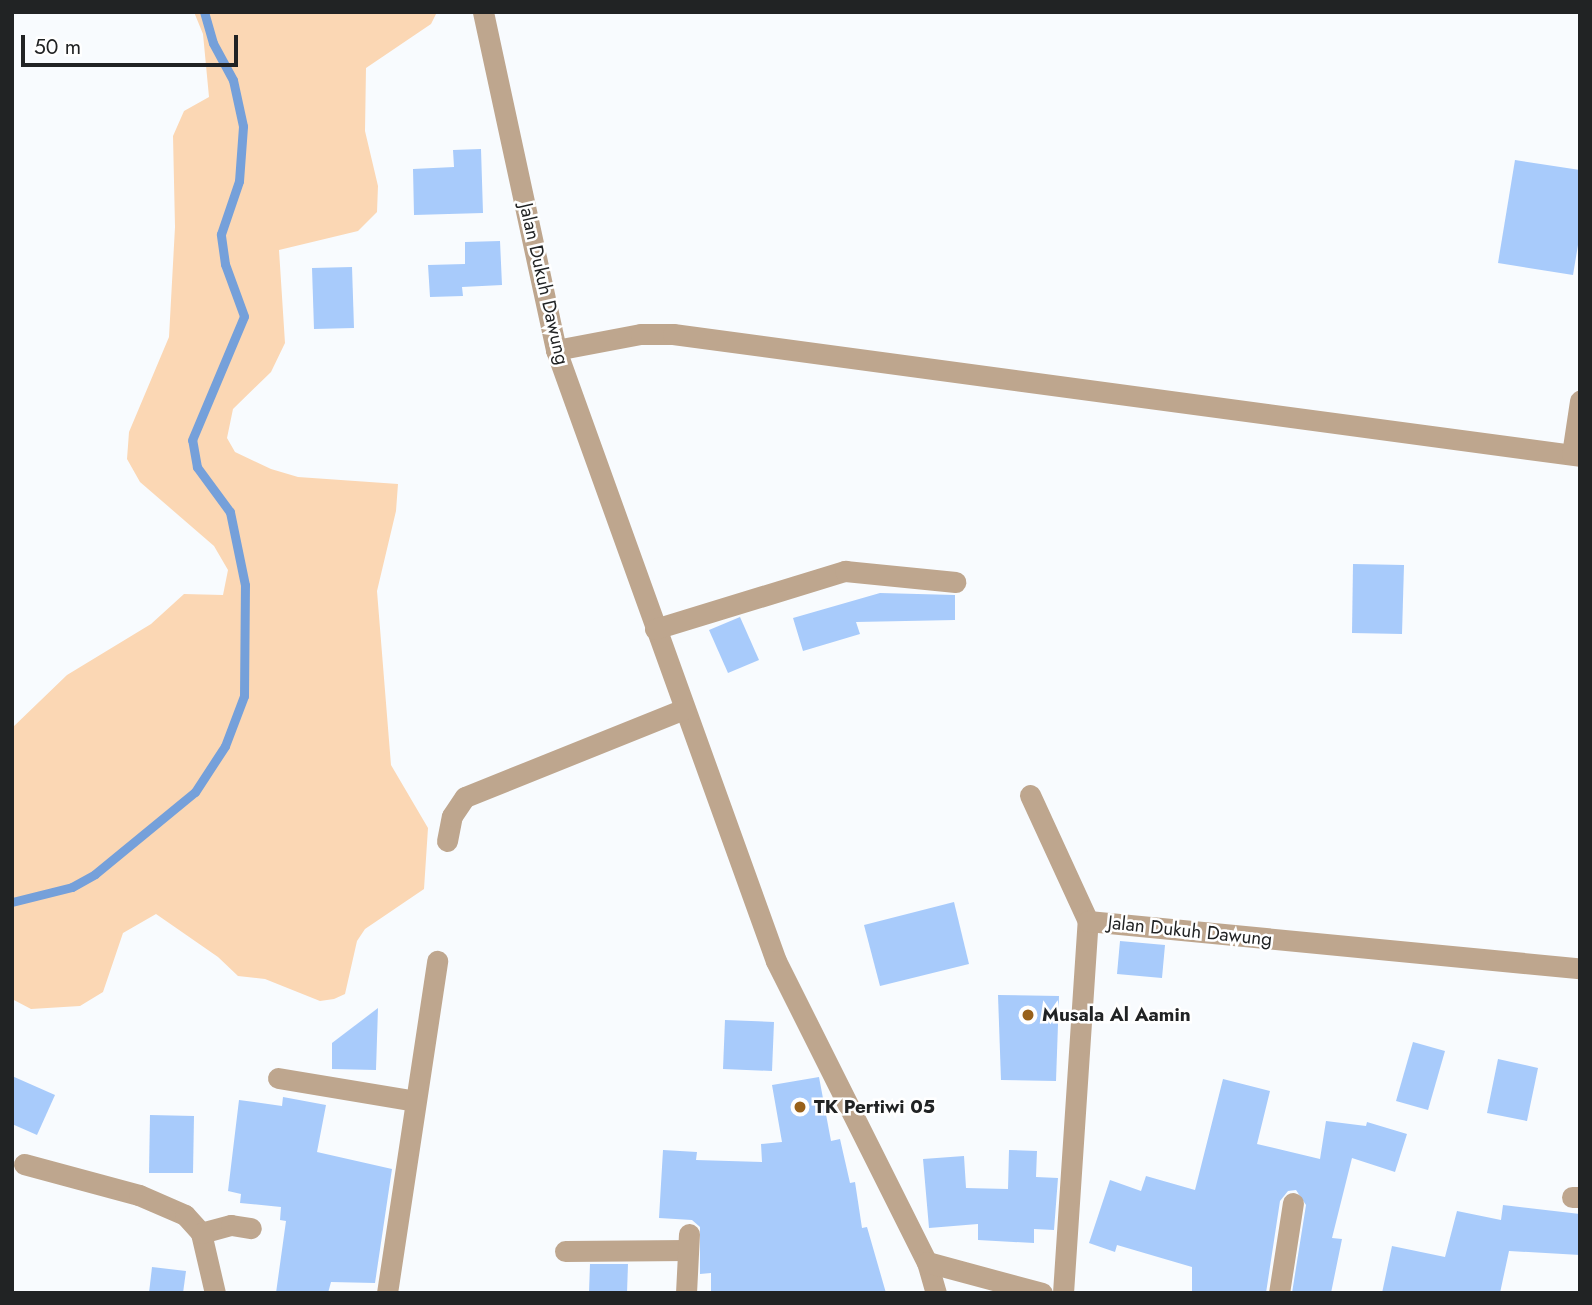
<!DOCTYPE html>
<html>
<head>
<meta charset="utf-8">
<style>
	body { margin:0 }
	#map { position:relative; width:1592px; height:1305px; overflow:hidden; background:#f8fbfe; font-family:Jost,sans-serif }
	div>[style] { position:absolute }
	[style*='--x'] { left:calc(var(--x)*1px); top:calc(var(--y)*1px); width:calc(var(--w)*1px); rotate:calc(var(--a)*1deg) }
	.green>* { inset:0; background:#fbd7b4 }
	.stream>* { height:9px; margin:-4.5px; padding:0 4.5px; transform-origin:4.5px; border-radius:4.5px; background:#75a0da }
	.building>* { inset:0; background:#a8cbfb }
	.minor>* { height:21px; margin:-10.5px; padding:0 10.5px; transform-origin:10.5px; border-radius:10.5px; background:#bea68e }
	.dots>* { width:19px; height:19px; translate:-50% -50%; box-sizing:border-box; border:4px solid #fff; border-radius:50% }
	span { translate:-50% -50%; white-space:nowrap; text-align:center; line-height:1.15; -webkit-text-stroke:5px #fff; paint-order:stroke }
	.street-label { font-size:19px; color:#212324 }
	.poi-label { font-size:19px; color:#212324; font-weight:700 }
	.left { translate:0 -50%; text-align:left }
	.frame { position:absolute; inset:0; border:14px solid #212324; pointer-events:none }
	.scale { position:absolute; left:21px; top:35px; width:217px; height:32px; box-sizing:border-box; border:4px solid #212324; border-top:0; padding-left:9px; font-size:21px; line-height:24px; white-space:nowrap; color:#212324; -webkit-text-stroke:5px #fff; paint-order:stroke }
</style>
</head>
<body>
<div id="map">
	<div class="green">
		<div style="clip-path:polygon(194px 12px,437px 12px,431px 24px,366px 68px,365px 131px,378px 186px,377px 212px,358px 231px,279px 250px,285px 343px,271px 372px,233px 409px,227px 438px,235px 452px,271px 469px,298px 477px,398px 484px,396px 511px,377px 591px,391px 765px,428px 828px,424px 889px,365px 929px,357px 941px,345px 994px,334px 999px,320px 1001px,265px 979px,238px 976px,218px 957px,156px 914px,123px 933px,103px 992px,80px 1006px,31px 1009px,12px 999px,12px 728px,67px 675px,151px 624px,184px 594px,223px 595px,228px 570px,214px 546px,140px 482px,127px 459px,129px 432px,169px 337px,175px 227px,173px 136px,184px 111px,209px 97px,203px 34px)"></div>
	</div>
	<div class="stream">
		<div style="--x:12;--y:902;--w:62;--a:-14"></div>
		<div style="--x:72;--y:887;--w:26;--a:-29"></div>
		<div style="--x:95;--y:874;--w:129;--a:-39.4"></div>
		<div style="--x:195;--y:792;--w:55;--a:-56.9"></div>
		<div style="--x:225;--y:746;--w:53;--a:-69.2"></div>
		<div style="--x:244;--y:696;--w:111;--a:-89.5"></div>
		<div style="--x:245;--y:585;--w:75;--a:-101.6"></div>
		<div style="--x:230;--y:512;--w:56;--a:-126.3"></div>
		<div style="--x:197;--y:467;--w:27;--a:-100"></div>
		<div style="--x:192;--y:440;--w:134;--a:-67.2"></div>
		<div style="--x:244;--y:316;--w:55;--a:-110.1"></div>
		<div style="--x:225;--y:264;--w:30;--a:-98"></div>
		<div style="--x:221;--y:234;--w:56;--a:-71.2"></div>
		<div style="--x:239;--y:181;--w:55;--a:-85.8"></div>
		<div style="--x:243;--y:126;--w:47;--a:-102.3"></div>
		<div style="--x:233;--y:80;--w:42;--a:-118.4"></div>
		<div style="--x:213;--y:43;--w:32;--a:-106"></div>
	</div>
	<div class="building">
		<div style="clip-path:polygon(481px 149px,483px 213px,414px 215px,413px 169px,454px 167px,453px 150px)"></div>
		<div style="clip-path:polygon(1515px 160px,1580px 170px,1580px 233px,1573px 275px,1498px 263px)"></div>
		<div style="clip-path:polygon(500px 241px,502px 285px,462px 287px,463px 296px,430px 297px,428px 265px,465px 264px,465px 242px)"></div>
		<div style="clip-path:polygon(352px 267px,354px 328px,314px 329px,312px 268px)"></div>
		<div style="clip-path:polygon(1353px 564px,1404px 565px,1402px 634px,1352px 633px)"></div>
		<div style="clip-path:polygon(880px 593px,955px 595px,955px 620px,856px 622px,860px 634px,803px 651px,793px 618px)"></div>
		<div style="clip-path:polygon(740px 617px,759px 660px,728px 673px,709px 630px)"></div>
		<div style="clip-path:polygon(954px 902px,969px 964px,880px 986px,864px 925px)"></div>
		<div style="clip-path:polygon(1120px 941px,1165px 945px,1162px 978px,1117px 974px)"></div>
		<div style="clip-path:polygon(998px 995px,1059px 996px,1056px 1081px,1001px 1080px)"></div>
		<div style="clip-path:polygon(378px 1008px,376px 1070px,332px 1069px,332px 1043px)"></div>
		<div style="clip-path:polygon(725px 1020px,774px 1022px,772px 1071px,723px 1069px)"></div>
		<div style="clip-path:polygon(1413px 1042px,1445px 1051px,1428px 1110px,1396px 1101px)"></div>
		<div style="clip-path:polygon(1498px 1059px,1538px 1068px,1527px 1121px,1487px 1113px)"></div>
		<div style="clip-path:polygon(12px 1076px,55px 1095px,37px 1135px,12px 1124px)"></div>
		<div style="clip-path:polygon(819px 1077px,831px 1141px,840px 1139px,850px 1183px,855px 1182px,862px 1228px,867px 1227px,886px 1293px,711px 1293px,711px 1273px,700px 1274px,700px 1227px,692px 1220px,659px 1218px,663px 1150px,697px 1152px,696px 1160px,762px 1162px,761px 1144px,782px 1142px,772px 1085px)"></div>
		<div style="clip-path:polygon(1223px 1079px,1270px 1091px,1257px 1144px,1320px 1159px,1326px 1121px,1366px 1126px,1367px 1122px,1407px 1134px,1395px 1172px,1352px 1158px,1332px 1238px,1342px 1239px,1331px 1293px,1292px 1293px,1306px 1205px,1296px 1190px,1288px 1191px,1280px 1201px,1266px 1293px,1192px 1293px,1192px 1267px,1117px 1245px,1115px 1252px,1089px 1243px,1110px 1180px,1141px 1191px,1146px 1176px,1195px 1190px)"></div>
		<div style="clip-path:polygon(283px 1097px,326px 1105px,317px 1152px,392px 1169px,375px 1283px,331px 1282px,328px 1293px,276px 1293px,286px 1221px,280px 1220px,281px 1207px,240px 1203px,241px 1194px,228px 1191px,239px 1100px,282px 1106px)"></div>
		<div style="clip-path:polygon(150px 1115px,194px 1116px,193px 1173px,149px 1173px)"></div>
		<div style="clip-path:polygon(1009px 1150px,1037px 1151px,1036px 1177px,1058px 1178px,1054px 1230px,1034px 1229px,1034px 1243px,978px 1240px,978px 1224px,929px 1228px,923px 1159px,964px 1156px,966px 1188px,1008px 1189px)"></div>
		<div style="clip-path:polygon(1503px 1205px,1580px 1214px,1580px 1255px,1509px 1251px,1500px 1293px,1382px 1293px,1392px 1246px,1445px 1257px,1457px 1211px,1501px 1220px)"></div>
		<div style="clip-path:polygon(590px 1264px,628px 1264px,627px 1293px,589px 1293px)"></div>
		<div style="clip-path:polygon(152px 1267px,186px 1271px,183px 1293px,149px 1293px)"></div>
	</div>
	<div class="minor">
		<div style="--x:483;--y:12;--w:346;--a:77.8"></div>
		<div style="--x:556;--y:350;--w:649;--a:70.2"></div>
		<div style="--x:776;--y:961;--w:337;--a:63.4"></div>
		<div style="--x:927;--y:1262;--w:32;--a:74"></div>
		<div style="--x:556;--y:350;--w:86;--a:-10.7"></div>
		<div style="--x:641;--y:334;--w:32;--a:0"></div>
		<div style="--x:673;--y:334;--w:915;--a:7.66"></div>
		<div style="--x:1572;--y:454;--w:54;--a:-81.4"></div>
		<div style="--x:655;--y:629;--w:199;--a:-17"></div>
		<div style="--x:845;--y:571;--w:111;--a:5.7"></div>
		<div style="--x:1030;--y:795;--w:139;--a:65.3"></div>
		<div style="--x:447;--y:841;--w:25;--a:-79"></div>
		<div style="--x:452;--y:816;--w:23;--a:-56"></div>
		<div style="--x:465;--y:797;--w:236;--a:-21.9"></div>
		<div style="--x:278;--y:1078;--w:139;--a:9.5"></div>
		<div style="--x:24;--y:1164;--w:119;--a:15.1"></div>
		<div style="--x:139;--y:1195;--w:50;--a:23.5"></div>
		<div style="--x:185;--y:1215;--w:24;--a:48"></div>
		<div style="--x:201;--y:1233;--w:62;--a:76.9"></div>
		<div style="--x:1572;--y:1197;--w:8;--a:0"></div>
		<div style="--x:201;--y:1233;--w:31;--a:-15"></div>
		<div style="--x:231;--y:1225;--w:20;--a:9"></div>
		<div style="--x:565;--y:1251;--w:123;--a:-0.5"></div>
		<div style="--x:927;--y:1262;--w:119;--a:15.1"></div>
		<div style="--x:387;--y:1293;--w:336;--a:-81.4"></div>
		<div style="--x:686;--y:1293;--w:59;--a:-87.1"></div>
		<div style="--x:1063;--y:1293;--w:373;--a:-86.2"></div>
		<div style="--x:1088;--y:921;--w:494;--a:5.5"></div>
		<div style="--x:1279;--y:1293;--w:91;--a:-81.2"></div>
	</div>
	<div class="dots">
		<div style="left:1028px;top:1015px;background:#98611b"></div>
		<div style="left:800px;top:1107px;background:#98611b"></div>
	</div>
	<div class="street-label">
		<span style="left:544px;top:284px;rotate:77deg">Jalan Dukuh Dawung</span>
		<span style="left:1190px;top:931px;rotate:6deg">Jalan Dukuh Dawung</span>
	</div>
	<div class="poi-label">
		<span class="left" style="left:1042px;top:1015px">Musala Al Aamin</span>
		<span class="left" style="left:814px;top:1107px">TK Pertiwi 05</span>
	</div>
	<div class="frame"></div>
	<div class="scale">50 m</div>
</div>
</body>
</html>
